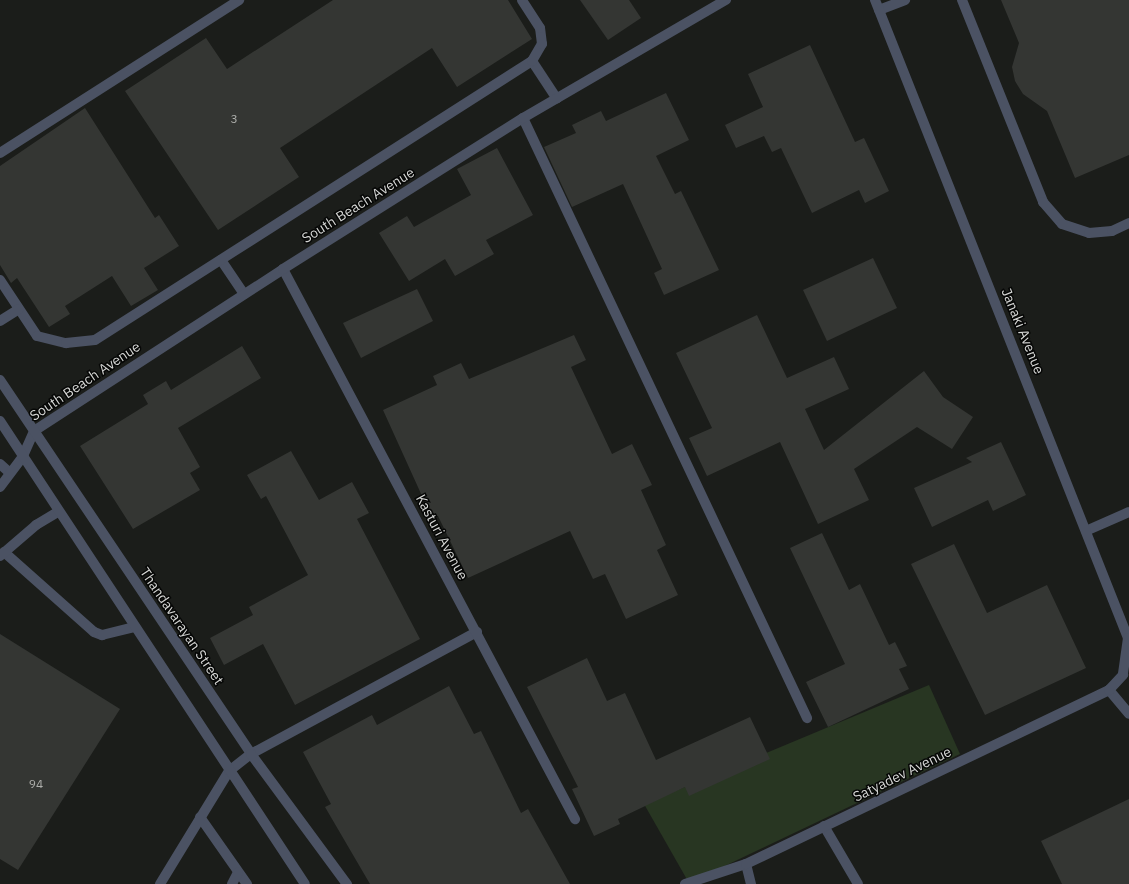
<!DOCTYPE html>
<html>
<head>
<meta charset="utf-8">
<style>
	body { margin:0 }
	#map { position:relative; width:1129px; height:884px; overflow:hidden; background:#1b1d1a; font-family:"IBM Plex Sans",sans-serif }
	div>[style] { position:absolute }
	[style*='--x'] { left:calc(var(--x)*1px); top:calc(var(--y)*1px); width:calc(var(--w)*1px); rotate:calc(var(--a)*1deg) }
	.green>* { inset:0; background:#283622 }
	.building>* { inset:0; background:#343633 }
	.service>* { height:10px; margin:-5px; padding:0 5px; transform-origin:5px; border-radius:5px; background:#4b5263 }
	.minor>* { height:10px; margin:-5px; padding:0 5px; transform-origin:5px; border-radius:5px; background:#4b5263 }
	.tertiary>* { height:10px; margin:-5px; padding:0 5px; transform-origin:5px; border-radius:5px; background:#4b5263 }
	span { translate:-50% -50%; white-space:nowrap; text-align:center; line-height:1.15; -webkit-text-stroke:3px #060706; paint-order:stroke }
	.number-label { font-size:12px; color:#aeafac }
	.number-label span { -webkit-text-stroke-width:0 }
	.street-label { font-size:14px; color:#d6d7d5 }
</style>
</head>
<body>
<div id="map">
	<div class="green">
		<div style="clip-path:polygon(929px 685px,960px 754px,689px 883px,644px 804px)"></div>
	</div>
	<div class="building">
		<div style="clip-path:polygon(333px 0,508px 0,532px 39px,457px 87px,432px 48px,280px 148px,299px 177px,218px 230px,125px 91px,206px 38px,227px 69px)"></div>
		<div style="clip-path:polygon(580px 0,629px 0,641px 18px,608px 40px)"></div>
		<div style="clip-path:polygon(1001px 0,1129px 0,1129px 155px,1075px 178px,1047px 111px,1023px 94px,1015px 81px,1012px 67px,1019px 43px)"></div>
		<div style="clip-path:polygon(810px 45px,855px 142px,864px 138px,889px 191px,865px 203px,859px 190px,812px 213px,781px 148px,772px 152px,764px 136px,736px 148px,725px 125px,763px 107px,748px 74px)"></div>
		<div style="clip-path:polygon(666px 93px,689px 140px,656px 156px,675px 194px,681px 191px,719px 270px,664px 295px,654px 273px,662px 269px,623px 184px,572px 207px,544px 147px,576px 133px,572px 125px,601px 111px,606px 121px)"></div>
		<div style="clip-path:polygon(85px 108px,155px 218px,159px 215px,179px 246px,144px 268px,158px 290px,131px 306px,112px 276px,65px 306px,70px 314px,49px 327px,17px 278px,11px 283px,0 265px,0 166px)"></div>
		<div style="clip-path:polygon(497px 148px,533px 215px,486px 240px,494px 254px,455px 276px,445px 259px,409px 281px,379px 233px,407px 216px,414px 227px,471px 195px,457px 169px)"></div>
		<div style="clip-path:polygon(873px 258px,897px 308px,827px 341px,803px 290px)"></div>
		<div style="clip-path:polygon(417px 289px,433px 321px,361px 358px,343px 323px)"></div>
		<div style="clip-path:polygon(757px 315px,787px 378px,834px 357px,849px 389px,805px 409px,824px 450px,924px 371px,943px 397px,973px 417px,952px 449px,917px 427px,854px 469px,869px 500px,818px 524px,780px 442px,707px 476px,689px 438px,712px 428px,676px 353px)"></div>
		<div style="clip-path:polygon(574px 335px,586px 360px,571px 367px,612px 454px,632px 444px,652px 485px,641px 490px,666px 545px,657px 550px,678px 595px,626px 619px,605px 574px,593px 579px,570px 531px,468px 578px,438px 516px,432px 518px,383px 410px,437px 385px,433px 376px,461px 363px,469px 379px)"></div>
		<div style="clip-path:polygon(242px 346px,261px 378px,178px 428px,200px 467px,190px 473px,200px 490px,133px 529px,80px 446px,148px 404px,143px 395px,166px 381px,171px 390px)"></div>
		<div style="clip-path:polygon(1001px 442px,1026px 495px,993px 511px,988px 500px,932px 527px,914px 488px,972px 462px,966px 458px)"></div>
		<div style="clip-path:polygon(291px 451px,319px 500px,352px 482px,369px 513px,357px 519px,420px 639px,295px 705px,263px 644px,224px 665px,210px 638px,253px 615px,249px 607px,308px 575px,266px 496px,261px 499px,247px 475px)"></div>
		<div style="clip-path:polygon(822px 533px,849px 590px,860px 584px,889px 645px,895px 642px,907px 666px,899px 669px,909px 689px,828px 727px,806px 682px,845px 664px,790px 548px)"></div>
		<div style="clip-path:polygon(954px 544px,987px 613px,1047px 585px,1086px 668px,985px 715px,911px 564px)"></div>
		<div style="clip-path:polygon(0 634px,120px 709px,18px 870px,0 859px)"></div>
		<div style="clip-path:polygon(587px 658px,607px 701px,625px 693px,656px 760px,750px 717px,770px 759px,689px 796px,685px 787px,618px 819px,620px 824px,594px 836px,572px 789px,578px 787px,527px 687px)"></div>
		<div style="clip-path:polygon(449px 686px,474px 734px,481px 731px,521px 813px,528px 809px,570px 884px,370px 884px,325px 807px,331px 804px,303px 752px,372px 715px,377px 725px)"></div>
		<div style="clip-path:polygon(1129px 799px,1129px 884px,1062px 884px,1041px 841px)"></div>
	</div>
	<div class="service">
		<div style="--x:962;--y:0;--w:218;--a:68.1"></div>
		<div style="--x:1043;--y:202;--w:29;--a:49"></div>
		<div style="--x:1062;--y:224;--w:28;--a:18"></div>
		<div style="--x:1089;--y:233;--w:23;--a:-5"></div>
		<div style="--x:1112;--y:231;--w:19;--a:-25"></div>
		<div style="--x:879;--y:10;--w:28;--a:-21"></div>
		<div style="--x:532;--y:61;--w:45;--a:56.7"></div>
		<div style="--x:0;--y:153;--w:284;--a:-32.6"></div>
		<div style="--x:221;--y:260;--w:41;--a:55.9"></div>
		<div style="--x:0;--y:280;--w:67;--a:56.5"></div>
		<div style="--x:37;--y:336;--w:30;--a:14"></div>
		<div style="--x:66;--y:343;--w:29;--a:-6"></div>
		<div style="--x:95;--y:340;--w:518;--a:-32.56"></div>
		<div style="--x:532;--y:61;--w:20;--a:-60"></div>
		<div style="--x:542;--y:44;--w:16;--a:-97"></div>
		<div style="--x:540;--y:28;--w:33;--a:-123"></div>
		<div style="--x:0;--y:321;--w:22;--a:-32"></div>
		<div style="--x:0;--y:464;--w:13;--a:42"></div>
		<div style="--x:0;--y:487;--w:39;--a:-53"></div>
		<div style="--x:4;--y:552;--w:120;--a:41.6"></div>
		<div style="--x:94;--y:632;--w:9;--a:21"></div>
		<div style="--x:102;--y:635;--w:34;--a:-14"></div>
		<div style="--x:0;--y:556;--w:48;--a:-40.7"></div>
		<div style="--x:36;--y:525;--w:26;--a:-31"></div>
		<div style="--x:251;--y:754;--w:257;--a:-28.4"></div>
		<div style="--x:824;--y:826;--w:67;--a:59.6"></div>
		<div style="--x:746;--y:864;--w:21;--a:76"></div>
	</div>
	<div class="minor">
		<div style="--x:523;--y:118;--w:664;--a:64.67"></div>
		<div style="--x:283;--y:269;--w:623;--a:62.04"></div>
		<div style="--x:23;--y:456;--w:27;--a:-66"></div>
		<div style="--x:34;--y:431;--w:297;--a:-33"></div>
		<div style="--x:283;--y:269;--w:284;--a:-32.2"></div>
		<div style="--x:523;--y:118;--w:235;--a:-30.2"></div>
		<div style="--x:1088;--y:530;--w:45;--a:-23.7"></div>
		<div style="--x:1109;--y:690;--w:31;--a:50"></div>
		<div style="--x:200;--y:817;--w:82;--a:55"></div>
		<div style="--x:160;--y:884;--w:132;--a:-58.6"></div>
		<div style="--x:229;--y:771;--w:28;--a:-38"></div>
		<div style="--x:232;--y:884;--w:13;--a:-63"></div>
		<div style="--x:685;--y:884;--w:64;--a:-18.2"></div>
		<div style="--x:746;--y:864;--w:403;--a:-25.6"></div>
		<div style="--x:1109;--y:690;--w:21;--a:-47"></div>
	</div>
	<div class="tertiary">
		<div style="--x:875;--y:0;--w:686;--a:68.37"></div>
		<div style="--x:1128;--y:638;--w:37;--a:98"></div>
		<div style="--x:0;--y:380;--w:450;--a:56.1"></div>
		<div style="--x:251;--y:754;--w:162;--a:53.6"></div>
		<div style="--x:0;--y:421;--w:554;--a:56.63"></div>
	</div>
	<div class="number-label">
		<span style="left:234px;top:119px">3</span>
		<span style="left:36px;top:784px">94</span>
	</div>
	<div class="street-label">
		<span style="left:358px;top:205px;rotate:-32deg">South Beach Avenue</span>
		<span style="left:1023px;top:331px;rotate:68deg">Janaki Avenue</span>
		<span style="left:85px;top:381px;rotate:-34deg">South Beach Avenue</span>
		<span style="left:442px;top:537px;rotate:62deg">Kasturi Avenue</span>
		<span style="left:182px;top:626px;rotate:56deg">Thandavarayan Street</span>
		<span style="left:902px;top:774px;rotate:-26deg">Satyadev Avenue</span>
	</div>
</div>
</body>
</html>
